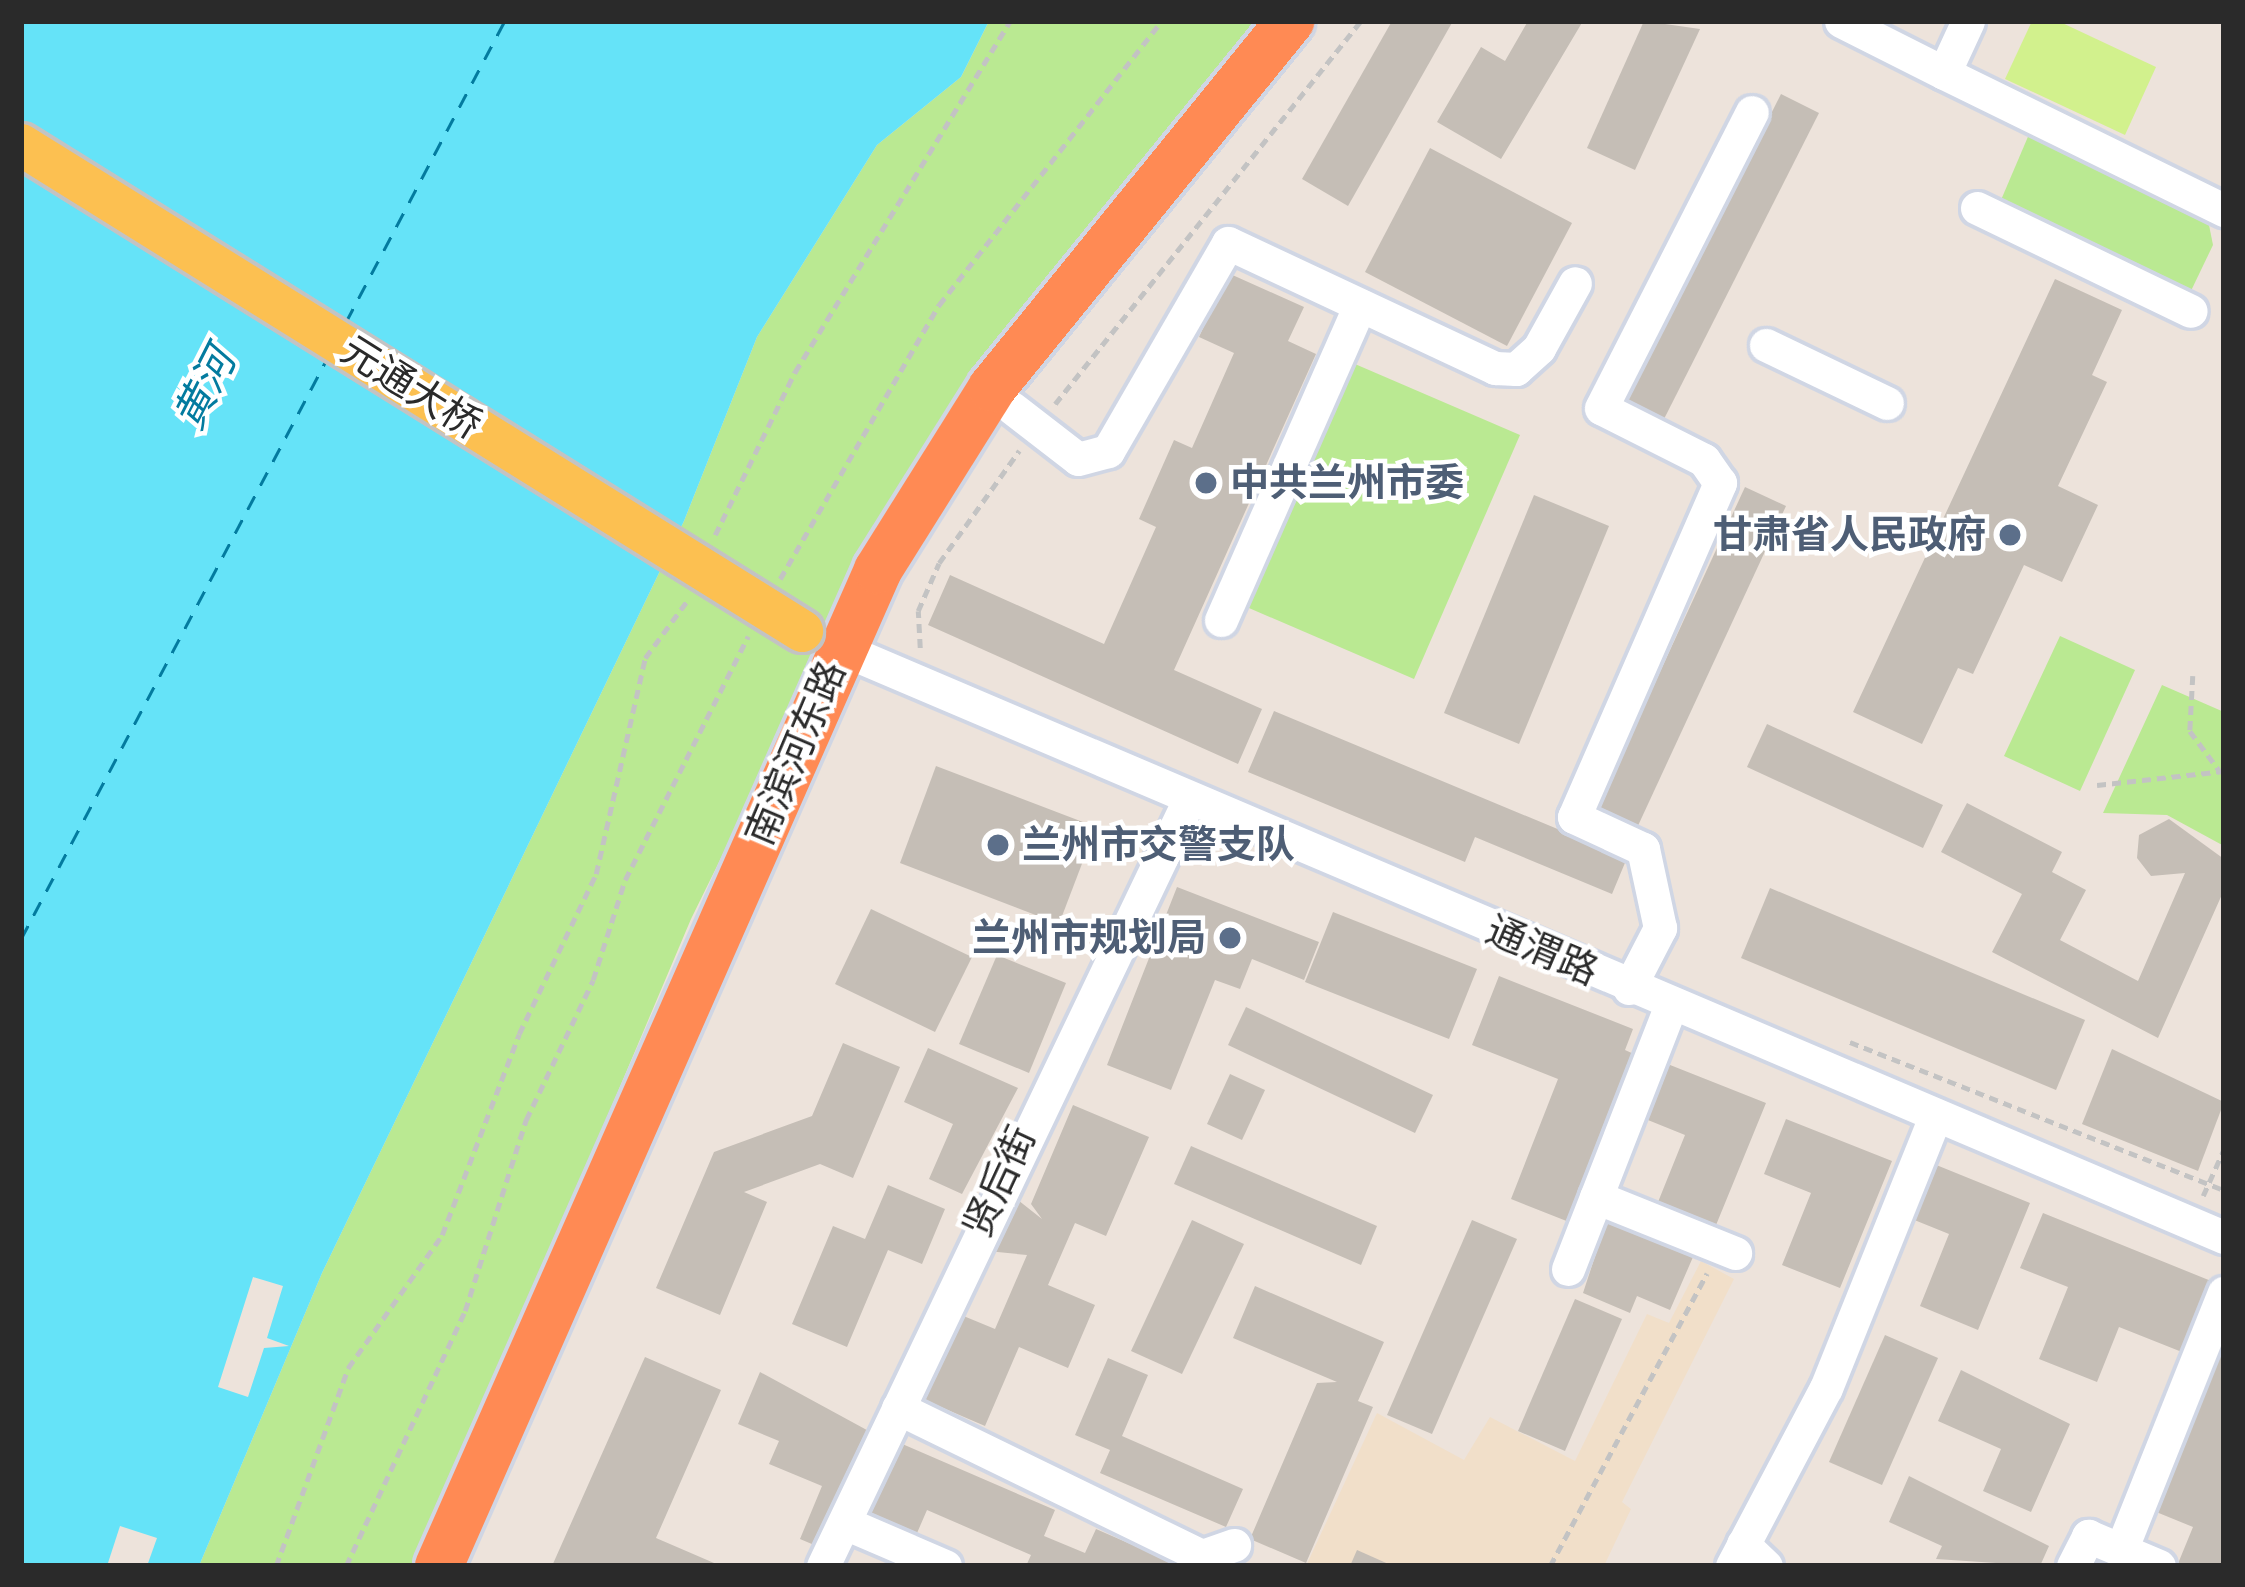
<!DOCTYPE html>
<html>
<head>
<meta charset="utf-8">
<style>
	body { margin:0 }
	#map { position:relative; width:2245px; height:1587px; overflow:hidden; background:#ede3db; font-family:"Space Grotesk","Noto Sans SC",sans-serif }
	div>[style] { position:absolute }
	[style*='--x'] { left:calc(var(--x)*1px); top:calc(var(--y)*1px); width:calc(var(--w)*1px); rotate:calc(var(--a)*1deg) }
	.education>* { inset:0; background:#f1dfc9 }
	.green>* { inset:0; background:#bae992 }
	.pitch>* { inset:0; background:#d2f18d }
	.water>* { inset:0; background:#65e3f8 }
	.pier>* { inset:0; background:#ede3db }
	.ferry>* { height:3px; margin-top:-1.5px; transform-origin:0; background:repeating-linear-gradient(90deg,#037b9f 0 15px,transparent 0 27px) }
	.building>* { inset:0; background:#c5beb6 }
	.path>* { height:4.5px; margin-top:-2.25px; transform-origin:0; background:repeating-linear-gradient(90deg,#c3c3c3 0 9px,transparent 0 15px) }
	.roads { filter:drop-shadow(3px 0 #d0d6e4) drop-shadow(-3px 0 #d0d6e4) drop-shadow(0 3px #d0d6e4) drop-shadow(0 -3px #d0d6e4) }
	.minor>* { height:33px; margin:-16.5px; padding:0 16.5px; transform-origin:16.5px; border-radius:16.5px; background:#fff }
	.highway>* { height:48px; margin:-24px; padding:0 24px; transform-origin:24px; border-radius:24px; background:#ff8a54 }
	.bridges { filter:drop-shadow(3px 0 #c3c3c3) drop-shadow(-3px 0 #c3c3c3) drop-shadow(0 3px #c3c3c3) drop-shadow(0 -3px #c3c3c3) }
	.major-bridge>* { height:42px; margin:-21px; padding:0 21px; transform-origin:21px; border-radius:21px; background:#fcc051 }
	.dots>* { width:33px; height:33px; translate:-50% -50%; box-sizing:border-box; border:6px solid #fff; border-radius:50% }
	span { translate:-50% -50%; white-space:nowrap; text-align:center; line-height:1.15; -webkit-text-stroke:9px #fff; paint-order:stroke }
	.street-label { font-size:39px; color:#2a2a2a }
	.service-label { font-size:39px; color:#4e5e75; font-weight:700 }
	.left { translate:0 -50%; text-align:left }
	.right { translate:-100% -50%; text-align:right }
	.water-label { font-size:42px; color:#037b9f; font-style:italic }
	.frame { position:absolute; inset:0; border:24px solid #2a2a2a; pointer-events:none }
</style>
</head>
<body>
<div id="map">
	<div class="education">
		<div style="clip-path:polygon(1701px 1261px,1734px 1279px,1622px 1502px,1631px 1509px,1604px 1566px,1306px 1566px,1377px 1413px,1464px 1460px,1490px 1417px,1575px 1461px,1647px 1314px,1669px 1323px)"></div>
	</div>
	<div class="green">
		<div style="clip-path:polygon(989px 21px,1261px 21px,813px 671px,691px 919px,417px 1566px,199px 1566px,322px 1273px,684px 521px,757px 337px,877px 145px,961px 77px)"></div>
		<div style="clip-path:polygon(2030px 132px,2208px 220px,2213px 245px,2189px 295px,1998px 207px)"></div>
		<div style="clip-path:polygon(1348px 361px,1520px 435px,1414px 679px,1242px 605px)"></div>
		<div style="clip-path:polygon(2060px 636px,2135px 670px,2080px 791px,2004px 756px)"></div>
		<div style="clip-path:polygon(2162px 685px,2224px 712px,2224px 846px,2167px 815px,2103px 813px)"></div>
	</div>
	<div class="pitch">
		<div style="clip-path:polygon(2032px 21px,2058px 21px,2156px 67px,2125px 135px,2005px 79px)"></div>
	</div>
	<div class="water">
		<div style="clip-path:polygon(21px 21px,989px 21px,961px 77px,877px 145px,757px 337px,684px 521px,322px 1273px,199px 1566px,21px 1566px)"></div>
	</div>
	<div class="pier">
		<div style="clip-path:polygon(253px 1277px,283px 1286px,267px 1338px,289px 1346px,264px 1348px,248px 1397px,218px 1387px)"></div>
		<div style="clip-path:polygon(120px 1526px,157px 1538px,147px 1566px,107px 1566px)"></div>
	</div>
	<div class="ferry">
		<div style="--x:346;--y:322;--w:340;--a:-62.2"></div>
		<div style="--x:21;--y:939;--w:658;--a:-62.19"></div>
	</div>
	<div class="building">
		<div style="clip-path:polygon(1392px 21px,1453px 21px,1348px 206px,1302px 179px)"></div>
		<div style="clip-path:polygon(1528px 21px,1583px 21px,1501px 159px,1437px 122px,1481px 47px,1505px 61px)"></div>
		<div style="clip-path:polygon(1644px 21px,1700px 29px,1635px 170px,1587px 148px)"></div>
		<div style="clip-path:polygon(1781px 94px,1819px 113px,1664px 419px,1626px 400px)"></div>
		<div style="clip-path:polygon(1430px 148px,1572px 223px,1507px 346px,1365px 272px)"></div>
		<div style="clip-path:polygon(1228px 273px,1304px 307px,1288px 341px,1316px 354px,1174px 670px,1262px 709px,1238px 764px,928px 625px,950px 575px,1104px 644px,1156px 527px,1139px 519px,1174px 440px,1192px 448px,1234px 353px,1199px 337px)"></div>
		<div style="clip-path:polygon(2055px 279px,2122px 310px,2092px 375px,2107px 382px,2058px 486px,2098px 505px,2062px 582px,2024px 565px,1973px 674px,1958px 668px,1922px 744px,1853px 712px)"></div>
		<div style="clip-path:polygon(1745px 487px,1786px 506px,1636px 830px,1596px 811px)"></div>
		<div style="clip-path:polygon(1534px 495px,1609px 526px,1519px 744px,1444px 713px)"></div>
		<div style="clip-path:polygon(1274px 711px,1627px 858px,1612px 894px,1475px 837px,1465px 862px,1248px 772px)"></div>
		<div style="clip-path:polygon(1767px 724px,1943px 805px,1923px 848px,1747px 767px)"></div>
		<div style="clip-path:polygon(936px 766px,1096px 827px,1059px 924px,900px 863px)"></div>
		<div style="clip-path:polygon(1967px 803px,2062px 852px,2052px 872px,2086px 890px,2060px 940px,2138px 981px,2185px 873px,2151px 876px,2137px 858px,2139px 835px,2169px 819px,2224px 859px,2224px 890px,2158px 1038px,1992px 952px,2022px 894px,1941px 852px)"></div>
		<div style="clip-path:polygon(1177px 887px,1319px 942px,1304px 980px,1252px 959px,1240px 989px,1215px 980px,1171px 1090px,1107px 1065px)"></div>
		<div style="clip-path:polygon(1770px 888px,2085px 1020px,2056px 1090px,1741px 958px)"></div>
		<div style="clip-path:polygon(871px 909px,972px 957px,935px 1032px,835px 984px)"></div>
		<div style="clip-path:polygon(1333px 912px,1477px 969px,1449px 1039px,1305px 982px)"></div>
		<div style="clip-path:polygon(997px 955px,1066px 983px,1029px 1073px,959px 1044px)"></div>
		<div style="clip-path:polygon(1499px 976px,1633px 1029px,1625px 1050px,1636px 1055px,1569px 1222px,1511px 1199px,1558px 1079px,1472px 1045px)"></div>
		<div style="clip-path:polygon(1246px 1007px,1433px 1095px,1415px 1133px,1228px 1045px)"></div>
		<div style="clip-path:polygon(843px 1043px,900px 1067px,853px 1178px,820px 1164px,744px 1192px,767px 1202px,720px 1315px,656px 1288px,714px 1152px,812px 1116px)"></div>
		<div style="clip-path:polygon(928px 1048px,1018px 1088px,962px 1194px,929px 1179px,953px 1124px,904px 1102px)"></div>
		<div style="clip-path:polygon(2112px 1049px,2224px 1102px,2198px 1171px,2082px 1124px)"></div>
		<div style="clip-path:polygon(1660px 1061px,1766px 1103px,1714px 1230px,1656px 1207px,1685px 1135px,1638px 1116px)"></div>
		<div style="clip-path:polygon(1230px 1074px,1265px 1090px,1242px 1140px,1207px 1124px)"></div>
		<div style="clip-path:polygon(1073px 1105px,1149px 1137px,1106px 1236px,1075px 1223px,1048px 1285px,1095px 1305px,1068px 1368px,1019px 1347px,985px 1426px,913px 1395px,949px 1310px,995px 1329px,1027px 1255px,977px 1250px,1004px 1189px,1042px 1219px,1031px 1204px)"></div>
		<div style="clip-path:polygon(1786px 1119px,1892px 1161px,1840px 1288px,1782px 1265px,1811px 1193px,1764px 1174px)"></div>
		<div style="clip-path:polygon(1191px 1146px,1377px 1226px,1361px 1265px,1174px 1184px)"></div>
		<div style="clip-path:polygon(1924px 1160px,2030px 1203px,1978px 1330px,1920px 1306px,1949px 1234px,1902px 1215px)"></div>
		<div style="clip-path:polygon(888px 1185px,945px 1209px,922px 1264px,888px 1250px,847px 1347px,792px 1324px,833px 1226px,865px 1239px)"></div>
		<div style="clip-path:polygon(2043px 1213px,2221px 1285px,2192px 1356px,2119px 1327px,2097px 1382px,2039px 1359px,2068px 1287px,2020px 1268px)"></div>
		<div style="clip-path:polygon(1192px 1220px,1244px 1244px,1182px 1374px,1131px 1351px)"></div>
		<div style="clip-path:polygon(1472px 1220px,1517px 1239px,1432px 1434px,1387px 1415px)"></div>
		<div style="clip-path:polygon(1607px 1220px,1693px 1257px,1670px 1310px,1637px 1296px,1630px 1313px,1583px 1293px)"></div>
		<div style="clip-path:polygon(1255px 1286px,1384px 1342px,1358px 1401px,1373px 1407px,1306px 1563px,1250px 1539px,1317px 1383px,1337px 1382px,1233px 1338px)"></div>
		<div style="clip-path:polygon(1575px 1299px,1622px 1319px,1565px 1451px,1518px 1431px)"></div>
		<div style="clip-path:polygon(2224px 1315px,2224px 1566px,2177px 1566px,2193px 1527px,2144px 1507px)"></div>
		<div style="clip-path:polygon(1885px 1335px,1938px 1358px,1882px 1485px,1829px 1462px)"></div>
		<div style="clip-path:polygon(645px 1357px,721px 1390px,656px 1538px,721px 1566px,552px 1566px)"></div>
		<div style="clip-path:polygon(1108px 1358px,1148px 1375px,1122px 1436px,1243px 1489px,1226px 1527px,1100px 1473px,1110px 1450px,1075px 1435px)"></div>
		<div style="clip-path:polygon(1961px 1370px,2070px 1424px,2031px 1512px,1983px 1491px,2001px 1449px,1938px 1421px)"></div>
		<div style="clip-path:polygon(760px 1372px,876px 1435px,826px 1550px,800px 1539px,822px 1486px,769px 1464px,779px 1441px,738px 1424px)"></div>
		<div style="clip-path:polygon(900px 1443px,1055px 1510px,1044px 1536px,1085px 1553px,1096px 1529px,1181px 1566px,1026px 1566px,1031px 1555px,927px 1510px,914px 1540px,867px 1520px)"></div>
		<div style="clip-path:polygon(1909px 1476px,2049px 1546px,2040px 1566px,1936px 1559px,1942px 1546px,1889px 1522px)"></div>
		<div style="clip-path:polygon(1357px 1550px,1393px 1566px,1350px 1566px)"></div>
	</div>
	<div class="path">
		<div style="--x:1055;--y:404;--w:490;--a:-51.4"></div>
		<div style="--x:715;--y:535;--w:182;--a:-63.9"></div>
		<div style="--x:795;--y:372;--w:412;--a:-58.5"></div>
		<div style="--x:780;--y:579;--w:317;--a:-59.9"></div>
		<div style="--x:939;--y:305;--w:361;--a:-51.9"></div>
		<div style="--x:920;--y:648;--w:37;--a:-93"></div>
		<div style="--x:918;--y:611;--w:52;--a:-66.4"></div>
		<div style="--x:939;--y:563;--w:138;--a:-54.5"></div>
		<div style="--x:2193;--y:676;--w:55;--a:93.1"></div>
		<div style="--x:2190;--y:731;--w:49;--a:53.4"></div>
		<div style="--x:2097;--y:785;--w:128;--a:-6.3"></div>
		<div style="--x:1850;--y:1042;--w:402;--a:21.6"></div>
		<div style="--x:2203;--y:1196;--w:51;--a:-65.9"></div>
		<div style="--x:276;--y:1566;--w:211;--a:-70"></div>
		<div style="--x:348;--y:1368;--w:163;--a:-54.7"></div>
		<div style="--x:442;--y:1235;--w:215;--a:-69"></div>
		<div style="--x:519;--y:1034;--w:178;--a:-64.3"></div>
		<div style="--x:596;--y:874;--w:221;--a:-77.2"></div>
		<div style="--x:645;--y:658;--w:71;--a:-53.6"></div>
		<div style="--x:346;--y:1566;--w:281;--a:-65"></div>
		<div style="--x:465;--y:1311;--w:201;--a:-72.3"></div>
		<div style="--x:526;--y:1120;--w:155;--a:-64.4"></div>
		<div style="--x:593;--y:980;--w:105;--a:-72.3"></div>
		<div style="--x:625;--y:880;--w:273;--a:-63.2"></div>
		<div style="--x:1550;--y:1566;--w:332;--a:-61.8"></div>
	</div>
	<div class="roads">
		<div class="minor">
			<div style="--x:1841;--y:21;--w:115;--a:26.8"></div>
			<div style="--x:1968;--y:21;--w:57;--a:114.8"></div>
			<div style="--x:1944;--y:73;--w:312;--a:26.1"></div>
			<div style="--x:1977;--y:208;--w:237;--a:25.7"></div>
			<div style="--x:1766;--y:345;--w:134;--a:25.6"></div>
			<div style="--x:1012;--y:408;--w:83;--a:37.7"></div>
			<div style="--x:1078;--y:459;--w:31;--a:-15"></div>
			<div style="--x:1108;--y:451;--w:240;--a:-60"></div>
			<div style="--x:1228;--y:243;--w:295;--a:25.1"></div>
			<div style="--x:1495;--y:368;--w:21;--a:3"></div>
			<div style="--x:1516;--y:369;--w:31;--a:-42"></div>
			<div style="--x:1539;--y:348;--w:74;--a:-61"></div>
			<div style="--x:1221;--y:620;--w:344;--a:-66.2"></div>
			<div style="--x:863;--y:658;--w:1479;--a:23.05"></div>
			<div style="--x:1629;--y:988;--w:68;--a:-62.7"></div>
			<div style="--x:1660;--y:928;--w:81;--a:-102.1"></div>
			<div style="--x:1643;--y:849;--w:76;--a:-155.1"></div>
			<div style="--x:1574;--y:817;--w:365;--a:-66.4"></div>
			<div style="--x:1720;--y:483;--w:28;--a:-125"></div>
			<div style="--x:1704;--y:460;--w:115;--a:-153.2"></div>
			<div style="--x:1601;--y:408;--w:332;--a:-63"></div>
			<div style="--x:1596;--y:1197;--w:150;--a:21.9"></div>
			<div style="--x:1568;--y:1269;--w:283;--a:-68.7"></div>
			<div style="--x:898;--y:1408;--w:338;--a:26"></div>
			<div style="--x:1202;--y:1556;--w:34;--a:-19"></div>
			<div style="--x:845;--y:1523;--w:109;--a:23.3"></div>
			<div style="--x:1743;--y:1544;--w:32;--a:44"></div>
			<div style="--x:2121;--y:1550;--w:277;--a:-68.2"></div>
			<div style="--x:823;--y:1566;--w:844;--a:-64.47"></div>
			<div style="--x:1732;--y:1566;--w:201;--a:-62.2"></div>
			<div style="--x:1826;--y:1388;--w:294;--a:-68.1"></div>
			<div style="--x:2073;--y:1566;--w:34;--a:-63"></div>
			<div style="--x:2088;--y:1536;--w:77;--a:22.9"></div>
		</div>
		<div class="highway">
			<div style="--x:439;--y:1566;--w:1088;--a:-66.21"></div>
			<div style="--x:878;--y:570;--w:215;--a:-57.9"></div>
			<div style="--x:992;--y:388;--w:473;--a:-50.9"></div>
		</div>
	</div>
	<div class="bridges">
		<div class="major-bridge">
			<div style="--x:21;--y:145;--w:920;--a:31.89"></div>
		</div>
	</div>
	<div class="dots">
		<div style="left:1206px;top:483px;background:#5c6f8a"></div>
		<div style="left:2010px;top:535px;background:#5c6f8a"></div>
		<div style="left:998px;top:845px;background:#5c6f8a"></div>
		<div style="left:1230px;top:938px;background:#5c6f8a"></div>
	</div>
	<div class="street-label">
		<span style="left:411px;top:388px;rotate:32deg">元通大桥</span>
		<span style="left:796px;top:753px;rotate:-67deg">南滨河东路</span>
		<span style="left:1542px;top:951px;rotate:23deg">通渭路</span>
		<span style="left:1000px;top:1182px;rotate:-65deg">贤后街</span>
	</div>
	<div class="service-label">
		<span class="left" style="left:1230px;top:483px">中共兰州市委</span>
		<span class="right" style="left:1986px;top:535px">甘肃省人民政府</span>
		<span class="left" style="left:1022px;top:845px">兰州市交警支队</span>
		<span class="right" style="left:1206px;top:938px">兰州市规划局</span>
	</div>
	<div class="water-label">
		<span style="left:205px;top:389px;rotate:-63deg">黄河</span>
	</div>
	<div class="frame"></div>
</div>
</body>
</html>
